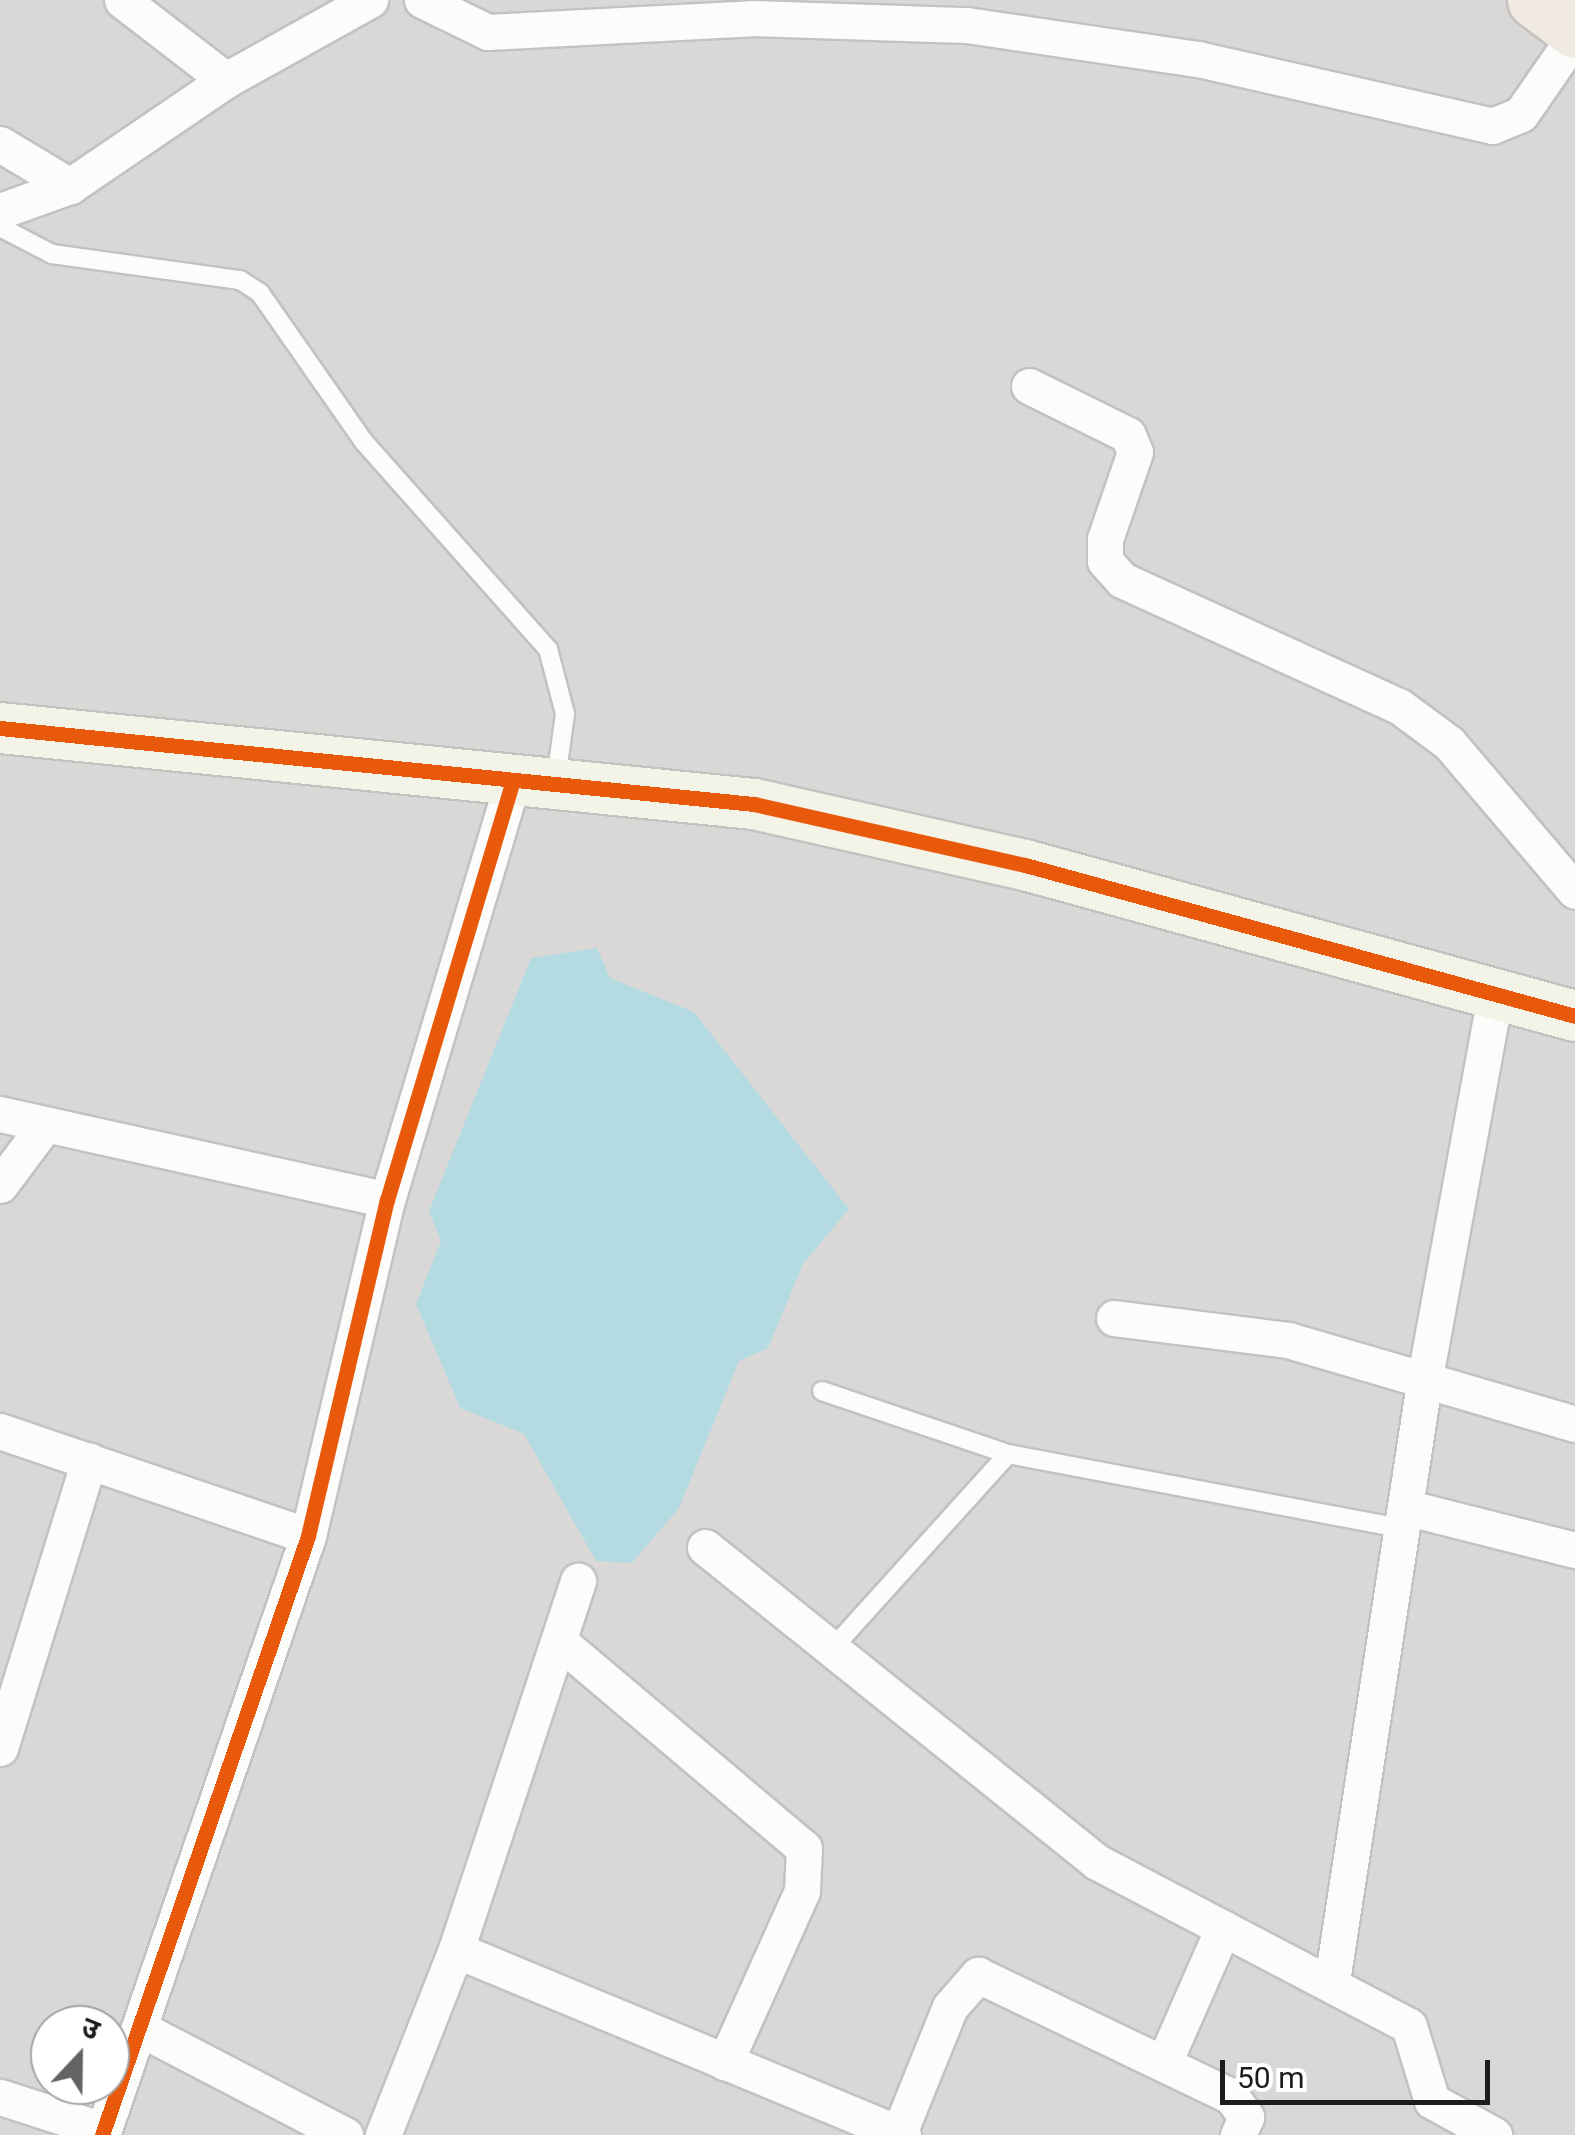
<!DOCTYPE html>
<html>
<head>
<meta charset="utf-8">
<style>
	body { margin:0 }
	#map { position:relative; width:1575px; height:2135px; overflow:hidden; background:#ece8e4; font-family:Roboto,"Noto Sans Devanagari",sans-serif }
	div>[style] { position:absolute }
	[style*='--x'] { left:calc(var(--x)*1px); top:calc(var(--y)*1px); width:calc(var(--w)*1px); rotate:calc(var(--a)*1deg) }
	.residential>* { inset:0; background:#dad8d6 }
	.water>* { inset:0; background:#b4dbe2 }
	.roads { filter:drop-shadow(2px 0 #c4c2c0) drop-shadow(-2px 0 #c4c2c0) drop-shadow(0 2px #c4c2c0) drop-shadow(0 -2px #c4c2c0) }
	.lane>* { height:18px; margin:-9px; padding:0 9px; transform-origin:9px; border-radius:9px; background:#fcfcfb }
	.street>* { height:35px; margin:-17.5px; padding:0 17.5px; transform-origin:17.5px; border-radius:17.5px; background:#fcfcfb }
	.secondary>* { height:50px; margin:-25px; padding:0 25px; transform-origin:25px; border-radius:25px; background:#f4f3e8 }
	.primary>* { height:55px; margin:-27.5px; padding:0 27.5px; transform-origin:27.5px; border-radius:27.5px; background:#f0eae3 }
	.cycleway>* { height:15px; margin:-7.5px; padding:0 7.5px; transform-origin:7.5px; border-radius:7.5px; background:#e8590c }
	span { translate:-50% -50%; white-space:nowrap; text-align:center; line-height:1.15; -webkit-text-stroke:8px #fff; paint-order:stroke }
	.north { position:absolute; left:30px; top:2005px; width:100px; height:100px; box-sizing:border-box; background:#fff; border:2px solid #a4a4a4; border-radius:50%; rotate:22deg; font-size:28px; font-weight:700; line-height:40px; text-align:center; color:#1c1c1c }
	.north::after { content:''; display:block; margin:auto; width:35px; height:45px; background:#656362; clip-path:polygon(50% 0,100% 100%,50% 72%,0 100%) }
	.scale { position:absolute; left:1220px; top:2060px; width:270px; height:45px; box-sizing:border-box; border:5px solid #1c1c1c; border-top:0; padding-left:12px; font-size:30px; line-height:35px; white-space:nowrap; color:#1c1c1c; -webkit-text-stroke:8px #fff; paint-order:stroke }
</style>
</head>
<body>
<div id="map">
	<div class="residential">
		<div style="clip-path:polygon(evenodd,0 0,1575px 0,1575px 2135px,0 2135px,0 0,50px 2025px,110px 2025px,110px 2085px,50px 2085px,50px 2025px)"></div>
	</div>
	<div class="water">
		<div style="clip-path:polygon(597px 948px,610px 978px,694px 1012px,849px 1209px,803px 1264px,768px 1348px,739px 1361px,679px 1508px,632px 1563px,596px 1561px,524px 1434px,460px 1408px,416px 1304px,441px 1241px,429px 1211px,531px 958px)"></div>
	</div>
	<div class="roads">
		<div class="lane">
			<div style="--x:0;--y:227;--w:59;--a:27.4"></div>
			<div style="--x:52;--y:254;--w:190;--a:7.9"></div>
			<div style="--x:240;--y:280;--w:24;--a:33"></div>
			<div style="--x:260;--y:293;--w:182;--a:55.1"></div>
			<div style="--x:364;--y:442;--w:277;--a:48.4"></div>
			<div style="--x:548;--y:649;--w:67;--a:75.3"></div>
			<div style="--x:565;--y:714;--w:66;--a:97.9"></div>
			<div style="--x:822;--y:1391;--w:196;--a:18.7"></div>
			<div style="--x:1008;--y:1454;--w:400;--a:10.7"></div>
			<div style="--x:831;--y:1650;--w:264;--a:-47.9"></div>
		</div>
		<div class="street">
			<div style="--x:122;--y:0;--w:131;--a:37.6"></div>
			<div style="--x:422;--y:0;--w:73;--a:25.9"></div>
			<div style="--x:488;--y:32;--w:264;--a:-3"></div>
			<div style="--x:752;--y:18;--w:215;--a:1.9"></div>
			<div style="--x:967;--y:25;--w:233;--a:8.4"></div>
			<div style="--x:1198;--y:59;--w:302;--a:12.8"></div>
			<div style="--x:1492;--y:126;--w:31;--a:-22"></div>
			<div style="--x:1521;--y:114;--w:95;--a:-55.3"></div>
			<div style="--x:0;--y:144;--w:82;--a:31"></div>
			<div style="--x:0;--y:211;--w:74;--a:-19.7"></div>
			<div style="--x:70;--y:186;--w:189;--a:-34.2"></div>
			<div style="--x:226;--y:80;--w:165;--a:-29.1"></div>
			<div style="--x:1029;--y:386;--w:110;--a:26.3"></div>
			<div style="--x:1128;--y:435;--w:18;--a:68"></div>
			<div style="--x:1135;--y:452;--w:92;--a:109"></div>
			<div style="--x:1105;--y:539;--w:22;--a:90"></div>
			<div style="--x:1105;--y:561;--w:25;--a:48"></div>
			<div style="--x:1122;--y:580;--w:304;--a:24.5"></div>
			<div style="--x:1399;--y:706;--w:62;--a:36.5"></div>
			<div style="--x:1449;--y:743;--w:194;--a:49.6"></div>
			<div style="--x:0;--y:1114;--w:396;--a:12.5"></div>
			<div style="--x:0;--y:1185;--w:74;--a:-53.3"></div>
			<div style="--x:1114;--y:1318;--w:175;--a:7.2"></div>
			<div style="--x:1288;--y:1340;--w:299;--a:16.3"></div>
			<div style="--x:0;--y:1431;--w:325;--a:18.8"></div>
			<div style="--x:1405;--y:1507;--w:175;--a:14.2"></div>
			<div style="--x:705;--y:1547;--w:503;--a:38.78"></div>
			<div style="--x:1097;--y:1862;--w:352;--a:27.7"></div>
			<div style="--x:1409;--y:2026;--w:78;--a:73"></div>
			<div style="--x:1432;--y:2101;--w:71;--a:28.7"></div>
			<div style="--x:560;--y:1642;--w:319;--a:40.2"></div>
			<div style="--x:804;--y:1848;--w:43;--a:92.7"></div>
			<div style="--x:802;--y:1891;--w:188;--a:114.2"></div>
			<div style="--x:0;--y:1748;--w:301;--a:-72.8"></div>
			<div style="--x:456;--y:1950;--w:484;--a:22.5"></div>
			<div style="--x:1332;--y:1981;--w:611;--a:-81.25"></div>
			<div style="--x:1425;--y:1377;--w:392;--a:-79.6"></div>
			<div style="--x:143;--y:2030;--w:228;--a:27.5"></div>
			<div style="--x:1166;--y:2058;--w:142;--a:-66.3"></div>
			<div style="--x:0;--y:2097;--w:108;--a:17.8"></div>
			<div style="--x:899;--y:2133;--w:136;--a:-68"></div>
			<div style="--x:950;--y:2007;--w:43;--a:-48.8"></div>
			<div style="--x:978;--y:1975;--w:280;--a:25.6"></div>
			<div style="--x:1231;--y:2096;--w:26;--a:54"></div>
			<div style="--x:1246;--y:2117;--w:20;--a:114"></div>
			<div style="--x:102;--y:2135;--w:633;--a:-71.02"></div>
			<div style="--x:308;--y:1536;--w:345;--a:-76.8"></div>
			<div style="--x:387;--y:1200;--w:438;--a:-73.3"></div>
			<div style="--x:383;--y:2135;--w:199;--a:-68.5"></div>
			<div style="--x:456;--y:1950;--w:389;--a:-71.7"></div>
		</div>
		<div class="secondary">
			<div style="--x:0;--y:728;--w:758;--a:5.76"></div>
			<div style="--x:754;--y:804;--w:278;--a:12.7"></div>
			<div style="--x:1025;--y:865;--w:570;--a:15.35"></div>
		</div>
		<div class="primary">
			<div style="--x:1535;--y:0;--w:50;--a:36.9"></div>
		</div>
	</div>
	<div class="cycleway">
		<div style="--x:0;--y:728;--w:758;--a:5.76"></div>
		<div style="--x:754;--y:804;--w:278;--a:12.7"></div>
		<div style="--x:1025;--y:865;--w:570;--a:15.35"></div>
		<div style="--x:102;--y:2135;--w:633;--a:-71.02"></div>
		<div style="--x:308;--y:1536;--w:345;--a:-76.8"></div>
		<div style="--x:387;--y:1200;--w:438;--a:-73.3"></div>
	</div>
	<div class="north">उ</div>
	<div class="scale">50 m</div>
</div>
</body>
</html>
